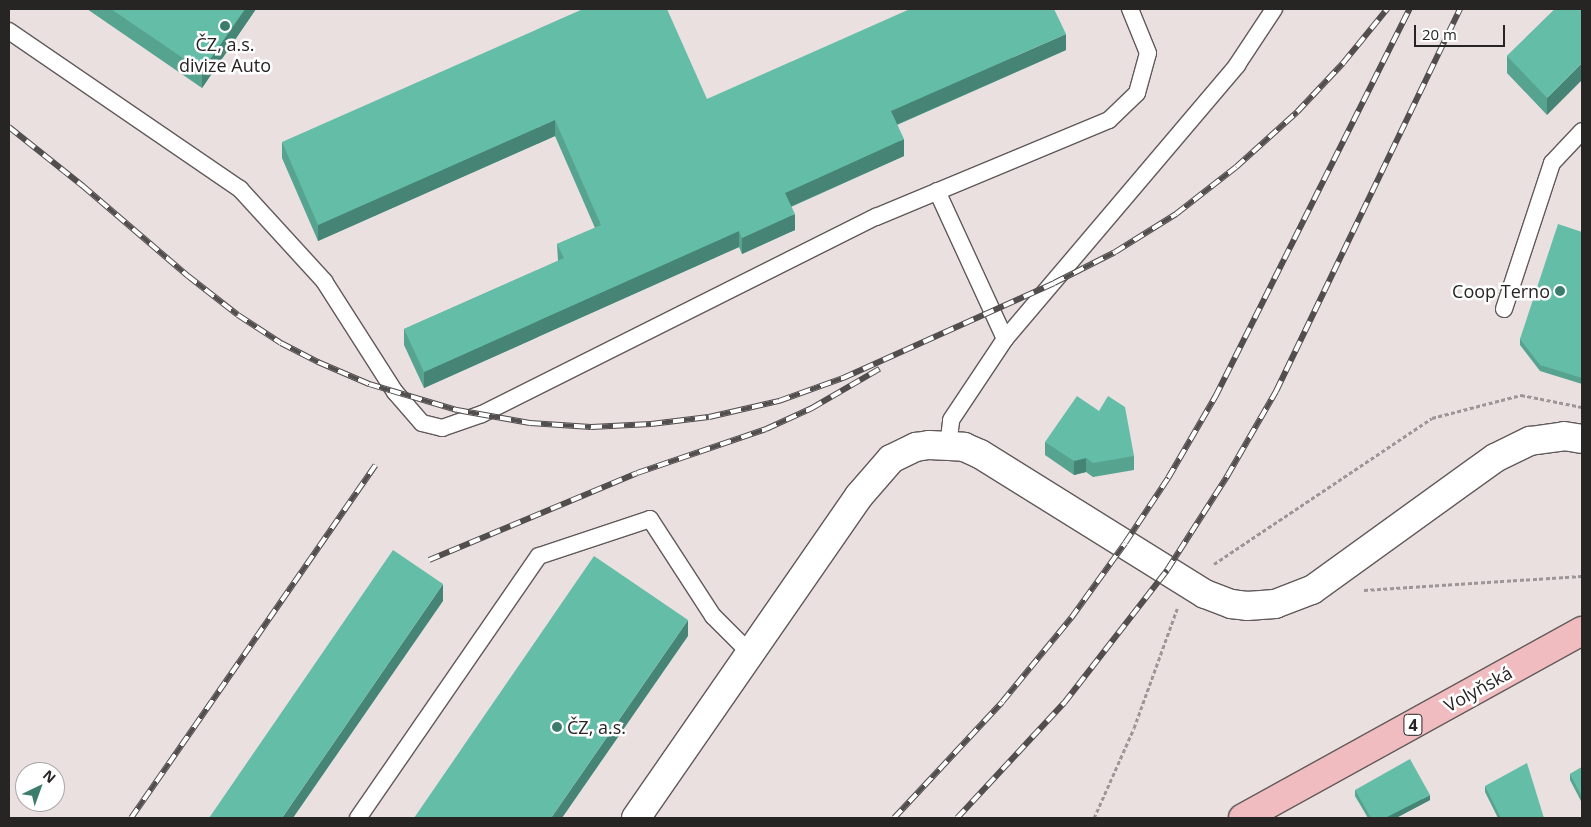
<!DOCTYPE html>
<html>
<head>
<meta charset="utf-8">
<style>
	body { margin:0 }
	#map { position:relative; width:1591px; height:827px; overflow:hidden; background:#eae0e0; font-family:"Open Sans",sans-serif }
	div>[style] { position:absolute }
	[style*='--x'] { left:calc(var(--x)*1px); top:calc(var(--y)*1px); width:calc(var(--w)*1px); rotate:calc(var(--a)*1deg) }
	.path>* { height:3px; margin-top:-1.5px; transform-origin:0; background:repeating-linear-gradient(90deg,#9d9696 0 4px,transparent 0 6.5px) }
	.roads { filter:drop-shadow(1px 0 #625a5a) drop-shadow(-1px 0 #625a5a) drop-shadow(0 1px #625a5a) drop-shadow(0 -1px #625a5a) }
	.lane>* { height:16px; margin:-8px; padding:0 8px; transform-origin:8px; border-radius:8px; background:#fff }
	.street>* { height:28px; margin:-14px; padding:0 14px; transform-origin:14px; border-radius:14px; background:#fff }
	.primary>* { height:28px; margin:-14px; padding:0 14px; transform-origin:14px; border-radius:14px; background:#f1bcbf }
	.rail>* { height:5.5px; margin-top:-2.75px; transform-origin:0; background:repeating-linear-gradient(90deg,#fff 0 11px,#524e4e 0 22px); box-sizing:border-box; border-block:1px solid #524e4e }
	.wall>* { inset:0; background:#56a390 }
	.shaded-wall>* { inset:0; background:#468475 }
	.building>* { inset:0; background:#64bda7 }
	.dots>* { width:14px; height:14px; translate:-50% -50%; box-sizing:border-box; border:2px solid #fff; border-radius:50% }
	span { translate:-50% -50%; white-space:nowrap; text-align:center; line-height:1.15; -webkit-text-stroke:5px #fff; paint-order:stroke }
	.shield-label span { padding:1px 4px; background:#fff; border:1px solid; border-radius:4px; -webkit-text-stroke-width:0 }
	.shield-label { font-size:16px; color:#272424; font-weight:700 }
	.poi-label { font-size:18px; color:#272424 }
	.right { translate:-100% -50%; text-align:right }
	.left { translate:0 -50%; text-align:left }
	.street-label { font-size:18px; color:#272424 }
	.frame { position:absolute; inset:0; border:10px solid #272424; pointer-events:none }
	.north { position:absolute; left:15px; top:762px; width:50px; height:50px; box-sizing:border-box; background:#fff; border:1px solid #a9a7a7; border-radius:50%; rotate:42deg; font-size:14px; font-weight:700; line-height:20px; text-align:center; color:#272424 }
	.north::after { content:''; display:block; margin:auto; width:18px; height:22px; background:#3b7c6c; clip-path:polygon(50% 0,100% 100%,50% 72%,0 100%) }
	.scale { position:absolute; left:1414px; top:25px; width:91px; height:22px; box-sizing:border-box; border:2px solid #272424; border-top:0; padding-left:6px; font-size:15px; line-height:18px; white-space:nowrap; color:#272424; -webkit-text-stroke:4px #fff; paint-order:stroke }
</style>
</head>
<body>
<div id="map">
	<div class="path">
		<div style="--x:1214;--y:564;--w:262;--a:-33.8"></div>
		<div style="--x:1432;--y:418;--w:92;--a:-14.5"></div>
		<div style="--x:1521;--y:395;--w:62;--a:11.1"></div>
		<div style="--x:1364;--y:590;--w:218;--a:-3.7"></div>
		<div style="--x:1094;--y:818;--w:98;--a:-66"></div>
		<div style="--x:1134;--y:728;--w:127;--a:-70.1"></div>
	</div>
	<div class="roads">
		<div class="lane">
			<div style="--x:9;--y:31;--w:280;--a:34.4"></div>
			<div style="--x:240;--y:189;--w:125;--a:47.6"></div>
			<div style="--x:324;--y:281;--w:132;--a:57.4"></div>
			<div style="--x:395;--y:392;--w:41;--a:48.9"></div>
			<div style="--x:422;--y:423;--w:21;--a:14"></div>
			<div style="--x:442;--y:428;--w:42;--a:-19.3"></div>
			<div style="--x:482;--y:414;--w:441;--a:-26.6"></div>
			<div style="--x:876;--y:217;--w:252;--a:-22.6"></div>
			<div style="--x:1109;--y:120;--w:39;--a:-44"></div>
			<div style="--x:1137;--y:93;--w:41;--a:-74.6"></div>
			<div style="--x:1148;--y:53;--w:48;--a:-112.2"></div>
			<div style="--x:937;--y:191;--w:163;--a:65.3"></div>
			<div style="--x:1504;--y:309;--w:154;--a:-71.8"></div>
			<div style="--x:1552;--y:163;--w:44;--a:-46.8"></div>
			<div style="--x:948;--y:446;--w:26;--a:-83"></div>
			<div style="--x:951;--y:420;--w:97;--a:-56.3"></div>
			<div style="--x:1005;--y:339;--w:359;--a:-49.7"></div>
			<div style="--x:1237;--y:65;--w:67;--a:-56.5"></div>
			<div style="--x:358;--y:818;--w:318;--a:-55.4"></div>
			<div style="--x:539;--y:556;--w:117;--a:-18.4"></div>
			<div style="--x:650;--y:519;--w:116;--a:57"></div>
			<div style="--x:713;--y:616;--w:52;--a:45"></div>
		</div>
		<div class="street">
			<div style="--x:636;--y:818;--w:392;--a:-55.3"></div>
			<div style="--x:859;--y:496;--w:49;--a:-49.1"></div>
			<div style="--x:891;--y:459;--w:28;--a:-26"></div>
			<div style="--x:916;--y:447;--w:13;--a:-9"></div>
			<div style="--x:929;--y:445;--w:35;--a:3"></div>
			<div style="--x:964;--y:447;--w:17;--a:24"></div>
			<div style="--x:980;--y:454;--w:265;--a:31.9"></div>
			<div style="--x:1205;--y:594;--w:28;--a:21"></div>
			<div style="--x:1231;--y:604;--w:16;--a:7"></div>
			<div style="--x:1247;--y:606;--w:28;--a:-4"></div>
			<div style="--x:1275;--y:604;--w:40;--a:-21"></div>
			<div style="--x:1312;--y:590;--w:226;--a:-35.8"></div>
			<div style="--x:1495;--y:458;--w:39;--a:-26"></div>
			<div style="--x:1530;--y:441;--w:34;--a:-8"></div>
			<div style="--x:1564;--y:436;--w:18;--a:9"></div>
		</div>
		<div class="primary">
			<div style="--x:1243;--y:818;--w:387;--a:-28.9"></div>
		</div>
	</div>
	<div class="rail">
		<div style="--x:9;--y:127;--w:95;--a:38.6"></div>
		<div style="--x:83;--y:186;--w:138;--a:40.6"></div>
		<div style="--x:188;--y:276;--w:63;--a:38"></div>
		<div style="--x:238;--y:315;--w:51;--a:33.1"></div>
		<div style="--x:281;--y:343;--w:42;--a:27.2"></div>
		<div style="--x:318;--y:362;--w:56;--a:23.3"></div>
		<div style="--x:369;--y:384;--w:92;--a:16.5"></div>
		<div style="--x:457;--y:410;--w:74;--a:10.1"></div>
		<div style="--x:530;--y:423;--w:61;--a:3.8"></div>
		<div style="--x:591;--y:427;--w:60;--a:-2.9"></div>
		<div style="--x:651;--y:424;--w:58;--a:-6.9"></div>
		<div style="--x:709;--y:417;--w:72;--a:-12.9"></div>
		<div style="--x:779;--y:401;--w:68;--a:-19.8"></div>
		<div style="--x:843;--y:378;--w:231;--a:-24.2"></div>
		<div style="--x:1054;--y:283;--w:68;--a:-26.9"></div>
		<div style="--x:1115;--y:252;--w:72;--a:-31.9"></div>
		<div style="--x:1176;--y:214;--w:76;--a:-38.1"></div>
		<div style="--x:1236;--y:167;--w:82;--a:-42"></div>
		<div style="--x:1297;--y:112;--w:67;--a:-46.8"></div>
		<div style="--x:1343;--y:63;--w:70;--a:-50.8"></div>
		<div style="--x:429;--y:560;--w:225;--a:-22.7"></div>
		<div style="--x:637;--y:473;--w:136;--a:-18.8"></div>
		<div style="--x:766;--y:429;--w:51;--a:-24.5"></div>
		<div style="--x:812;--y:408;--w:78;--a:-30.2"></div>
		<div style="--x:131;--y:818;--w:429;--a:-55.3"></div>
		<div style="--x:894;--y:818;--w:158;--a:-47"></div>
		<div style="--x:1002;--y:702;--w:109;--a:-50.6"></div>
		<div style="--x:1071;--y:618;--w:92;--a:-54.2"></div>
		<div style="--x:1125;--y:543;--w:78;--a:-56.5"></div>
		<div style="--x:1168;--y:478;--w:94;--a:-59.9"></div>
		<div style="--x:1215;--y:397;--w:434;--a:-63.4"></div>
		<div style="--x:957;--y:818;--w:157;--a:-47.1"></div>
		<div style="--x:1064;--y:703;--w:168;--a:-52.2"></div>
		<div style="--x:1167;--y:570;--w:112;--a:-57.4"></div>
		<div style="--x:1227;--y:476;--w:98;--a:-60"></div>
		<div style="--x:1276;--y:391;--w:424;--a:-64.3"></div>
	</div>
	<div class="wall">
		<div style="clip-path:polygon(87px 9px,256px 9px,202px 88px)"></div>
		<div style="clip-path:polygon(1555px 9px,1547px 115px,1507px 73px,1507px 56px)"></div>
		<div style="clip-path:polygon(1066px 50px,897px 125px,904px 156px,791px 207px,795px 230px,742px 254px,739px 247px,424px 388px,404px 345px,404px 329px,558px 261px,557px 244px,595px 228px,555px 136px,318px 241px,282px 158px,282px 142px,707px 99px)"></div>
		<div style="clip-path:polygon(1582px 232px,1582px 384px,1540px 371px,1520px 345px,1520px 339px)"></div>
		<div style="clip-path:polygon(1045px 442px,1134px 456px,1134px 470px,1093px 477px,1086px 472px,1074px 475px,1045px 455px)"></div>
		<div style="clip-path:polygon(1582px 767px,1582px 803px,1570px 780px,1570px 774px)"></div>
		<div style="clip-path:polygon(1485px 786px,1544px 818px,1498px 818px,1485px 792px)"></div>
		<div style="clip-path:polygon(1355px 790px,1430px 800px,1396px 818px,1368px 818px,1355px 796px)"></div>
	</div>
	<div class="shaded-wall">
		<div style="clip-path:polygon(245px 9px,256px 9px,202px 88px,202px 71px)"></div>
		<div style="clip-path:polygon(1066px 34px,1066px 50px,891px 127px,891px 111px)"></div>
		<div style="clip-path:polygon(1582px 63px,1582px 80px,1547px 115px,1547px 98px)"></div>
		<div style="clip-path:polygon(555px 120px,555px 136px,318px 241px,318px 225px)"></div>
		<div style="clip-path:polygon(904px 139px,904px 156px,785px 209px,785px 193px)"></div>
		<div style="clip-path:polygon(795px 214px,795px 230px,742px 254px,742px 238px)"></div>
		<div style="clip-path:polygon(739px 231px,739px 247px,424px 388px,424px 372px)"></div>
		<div style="clip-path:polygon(1086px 458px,1086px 472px,1074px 475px,1074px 461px)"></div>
		<div style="clip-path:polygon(443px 584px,443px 601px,293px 818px,282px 818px)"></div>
		<div style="clip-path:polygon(688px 620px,688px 636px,562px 818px,551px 818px)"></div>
		<div style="clip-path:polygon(1430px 795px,1430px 800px,1396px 818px,1385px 818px)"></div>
	</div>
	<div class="building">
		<div style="clip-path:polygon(111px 9px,245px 9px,202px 71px)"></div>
		<div style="clip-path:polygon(583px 9px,667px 9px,707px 99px,910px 9px,1054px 9px,1066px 34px,891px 111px,904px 139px,785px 193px,795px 214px,742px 238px,739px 231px,424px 372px,404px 329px,564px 258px,557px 244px,601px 225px,555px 120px,318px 225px,282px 142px)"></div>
		<div style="clip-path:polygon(1555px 9px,1582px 9px,1582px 63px,1547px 98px,1507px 56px)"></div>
		<div style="clip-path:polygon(1558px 224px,1582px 232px,1582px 378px,1540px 365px,1520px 339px)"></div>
		<div style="clip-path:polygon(1077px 396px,1099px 411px,1108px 396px,1125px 407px,1134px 456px,1093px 463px,1086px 458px,1074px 461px,1045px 442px)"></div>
		<div style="clip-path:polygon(393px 550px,443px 584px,282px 818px,209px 818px)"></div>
		<div style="clip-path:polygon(594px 556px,688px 620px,551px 818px,414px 818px)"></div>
		<div style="clip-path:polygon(1410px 759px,1430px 795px,1385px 818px,1371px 818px,1355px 790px)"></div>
		<div style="clip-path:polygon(1527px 763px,1544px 818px,1501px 818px,1485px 786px)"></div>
		<div style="clip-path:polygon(1582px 767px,1582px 797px,1570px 774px)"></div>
	</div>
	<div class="dots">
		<div style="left:225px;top:26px;background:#3b7c6c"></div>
		<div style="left:1560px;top:291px;background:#3b7c6c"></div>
		<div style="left:557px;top:727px;background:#3b7c6c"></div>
	</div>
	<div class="shield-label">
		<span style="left:1413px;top:725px">4</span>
	</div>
	<div class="poi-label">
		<span style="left:225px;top:55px">ČZ, a.s.<br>divize Auto</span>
		<span class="right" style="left:1550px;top:291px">Coop Terno</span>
		<span class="left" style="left:567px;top:727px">ČZ, a.s.</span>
	</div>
	<div class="street-label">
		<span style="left:1478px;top:689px;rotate:-29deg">Volyňská</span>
	</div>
	<div class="frame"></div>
	<div class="north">N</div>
	<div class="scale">20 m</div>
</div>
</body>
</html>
